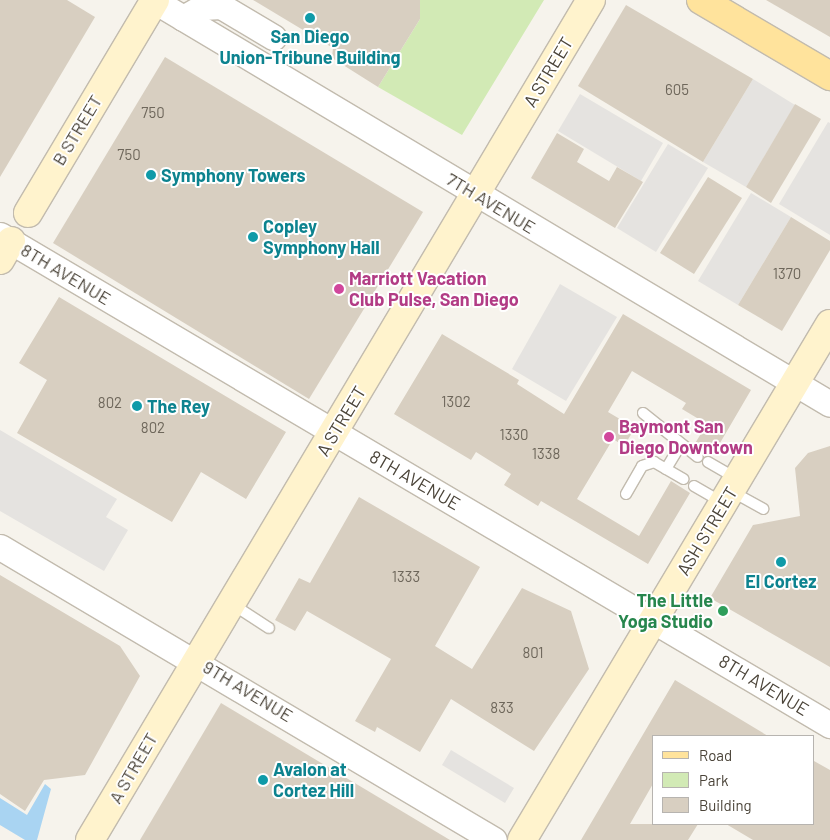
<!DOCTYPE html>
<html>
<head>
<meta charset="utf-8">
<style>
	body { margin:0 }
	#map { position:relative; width:830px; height:840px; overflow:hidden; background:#f6f3ec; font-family:Barlow,sans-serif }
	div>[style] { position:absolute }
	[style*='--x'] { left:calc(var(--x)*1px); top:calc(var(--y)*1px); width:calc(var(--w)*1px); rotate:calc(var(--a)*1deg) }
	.green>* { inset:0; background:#d2eab5 }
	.parking>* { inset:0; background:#e5e3e0 }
	.water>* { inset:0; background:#a9d4f2 }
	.building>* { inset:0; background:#d8cfc1 }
	.roads { filter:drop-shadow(1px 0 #c2bbae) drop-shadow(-1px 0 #c2bbae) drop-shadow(0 1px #c2bbae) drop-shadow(0 -1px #c2bbae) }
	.service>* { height:10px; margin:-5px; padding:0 5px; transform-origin:5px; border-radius:5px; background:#fff }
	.tertiary>* { height:25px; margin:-12.5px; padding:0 12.5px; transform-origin:12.5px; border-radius:12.5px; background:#fff }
	.secondary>* { height:28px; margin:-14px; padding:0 14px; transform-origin:14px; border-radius:14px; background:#fff3cd }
	.primary>* { height:28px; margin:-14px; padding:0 14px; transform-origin:14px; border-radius:14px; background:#ffe39c }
	.dots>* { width:14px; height:14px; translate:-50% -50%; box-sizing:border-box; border:2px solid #fff; border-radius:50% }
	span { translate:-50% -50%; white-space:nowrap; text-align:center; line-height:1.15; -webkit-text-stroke:4px #fff; paint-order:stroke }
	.number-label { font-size:15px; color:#6e675b }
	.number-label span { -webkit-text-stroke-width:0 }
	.culture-label { font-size:18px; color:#0d838f; font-weight:700 }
	.left { translate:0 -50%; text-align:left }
	.street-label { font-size:18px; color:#4b4439 }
	.hotel-label { font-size:18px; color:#b23c85; font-weight:700 }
	.leisure-label { font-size:18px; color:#27864d; font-weight:700 }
	.right { translate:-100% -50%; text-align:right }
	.legend { position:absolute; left:652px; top:735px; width:162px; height:90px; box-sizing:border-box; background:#fff; border:1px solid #b7b4b0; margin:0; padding:6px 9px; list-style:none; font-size:15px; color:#4b4439 }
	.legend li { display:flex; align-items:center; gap:10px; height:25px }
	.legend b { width:25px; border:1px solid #b7b4b0 }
</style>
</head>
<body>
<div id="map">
	<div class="green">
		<div style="clip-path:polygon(420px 0,544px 0,462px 135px,378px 87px,420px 19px)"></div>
	</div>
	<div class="parking">
		<div style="clip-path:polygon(753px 79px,795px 105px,746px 187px,703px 162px)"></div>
		<div style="clip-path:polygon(580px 94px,663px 143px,641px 181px,558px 131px)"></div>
		<div style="clip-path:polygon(828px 122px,830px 123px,830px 235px,779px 204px)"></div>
		<div style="clip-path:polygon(668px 144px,708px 168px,656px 252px,617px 228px)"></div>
		<div style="clip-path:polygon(751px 193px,791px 217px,738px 305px,698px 281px)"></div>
		<div style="clip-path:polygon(560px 284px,617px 317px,566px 401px,512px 369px)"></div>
		<div style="clip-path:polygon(0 430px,117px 499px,106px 517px,128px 530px,104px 571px,0 511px)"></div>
		<div style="clip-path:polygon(451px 750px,514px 788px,505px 803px,442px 765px)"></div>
	</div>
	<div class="water">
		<div style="clip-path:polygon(45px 784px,51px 789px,37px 840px,25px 840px,0 825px,0 798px,27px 815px)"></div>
	</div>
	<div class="building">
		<div style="clip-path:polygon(0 0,67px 0,95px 17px,0 177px)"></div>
		<div style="clip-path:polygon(253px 0,420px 0,420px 19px,378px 87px,332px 58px,333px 48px)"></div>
		<div style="clip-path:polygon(766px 0,830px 0,830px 37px)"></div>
		<div style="clip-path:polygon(626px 5px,753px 79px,703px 162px,578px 86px)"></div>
		<div style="clip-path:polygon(165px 57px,423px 212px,309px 399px,53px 243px)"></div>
		<div style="clip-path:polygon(795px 104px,821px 119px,771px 203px,746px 187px)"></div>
		<div style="clip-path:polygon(557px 133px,584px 149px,577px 162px,609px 181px,617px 167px,643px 182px,615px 228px,531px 178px)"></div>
		<div style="clip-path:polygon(708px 177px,742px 198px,694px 274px,660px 253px)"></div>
		<div style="clip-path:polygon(791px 217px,830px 241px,830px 250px,782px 331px,738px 305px)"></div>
		<div style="clip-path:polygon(59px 297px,286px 432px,246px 499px,201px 472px,172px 522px,17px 433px,47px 380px,19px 363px)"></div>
		<div style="clip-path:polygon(623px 314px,751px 390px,713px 455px,694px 445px,707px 424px,682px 409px,686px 403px,632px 371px,608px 412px,635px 428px,624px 446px,613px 439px,577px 499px,639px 536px,671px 481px,690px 493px,648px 564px,541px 501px,538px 506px,504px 485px,511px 474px,476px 452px,471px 460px,394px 414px,442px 334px,519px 380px,517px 384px,564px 414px)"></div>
		<div style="clip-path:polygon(830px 446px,830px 667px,710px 598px,753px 525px,800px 516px,795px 468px,808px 453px)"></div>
		<div style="clip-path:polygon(359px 497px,480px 567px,435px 646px,472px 669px,522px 588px,571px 611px,589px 669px,534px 751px,451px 699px,420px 752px,377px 727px,375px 732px,355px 721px,391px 659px,307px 611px,295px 631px,275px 620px,299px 578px,310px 583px)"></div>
		<div style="clip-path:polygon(0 575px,120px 646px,140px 676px,85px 775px,44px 780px,25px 811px,0 794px)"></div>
		<div style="clip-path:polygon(675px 680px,768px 736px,654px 736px,654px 782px,630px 824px,698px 824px,688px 840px,581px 840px)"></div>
		<div style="clip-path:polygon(221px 703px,450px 840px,140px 840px)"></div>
		<div style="clip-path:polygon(814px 761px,830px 770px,830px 840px,753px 840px,726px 824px,814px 824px)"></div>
	</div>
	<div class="roads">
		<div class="service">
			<div style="--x:643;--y:413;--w:70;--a:38.7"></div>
			<div style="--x:708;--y:462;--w:32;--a:30"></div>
			<div style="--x:666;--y:469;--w:27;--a:-59"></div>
			<div style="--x:694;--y:486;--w:34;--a:30"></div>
			<div style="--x:731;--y:491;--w:37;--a:29"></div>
			<div style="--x:626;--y:494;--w:32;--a:-60"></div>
			<div style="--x:642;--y:466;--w:13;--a:-18"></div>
			<div style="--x:654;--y:462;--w:34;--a:30"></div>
			<div style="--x:232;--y:604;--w:44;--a:33"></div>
		</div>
		<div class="tertiary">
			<div style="--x:153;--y:0;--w:788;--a:30.83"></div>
			<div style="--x:183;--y:18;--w:22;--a:-30"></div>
			<div style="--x:202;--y:7;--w:19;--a:-3"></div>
			<div style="--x:221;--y:6;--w:61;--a:30.8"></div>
			<div style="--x:0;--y:235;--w:964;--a:30.56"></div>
			<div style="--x:0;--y:547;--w:574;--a:30.67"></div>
		</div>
		<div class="secondary">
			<div style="--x:28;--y:213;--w:248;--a:-59.2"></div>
			<div style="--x:0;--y:260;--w:22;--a:-60"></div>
			<div style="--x:90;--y:840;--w:978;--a:-59.19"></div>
			<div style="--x:522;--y:840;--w:601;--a:-59.17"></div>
		</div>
		<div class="primary">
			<div style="--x:701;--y:0;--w:150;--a:30.5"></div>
		</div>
	</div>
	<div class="dots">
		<div style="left:310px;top:18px;background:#0f9aa8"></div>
		<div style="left:151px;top:175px;background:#0f9aa8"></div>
		<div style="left:253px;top:237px;background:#0f9aa8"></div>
		<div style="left:339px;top:289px;background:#d1479c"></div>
		<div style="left:137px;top:406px;background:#0f9aa8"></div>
		<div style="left:609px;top:437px;background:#d1479c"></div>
		<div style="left:781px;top:562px;background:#0f9aa8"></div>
		<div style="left:723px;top:611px;background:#2e9e5b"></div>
		<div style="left:263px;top:780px;background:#0f9aa8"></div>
	</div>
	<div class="number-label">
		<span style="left:677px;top:90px">605</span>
		<span style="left:153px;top:113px">750</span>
		<span style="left:129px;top:155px">750</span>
		<span style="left:787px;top:274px">1370</span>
		<span style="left:456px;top:402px">1302</span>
		<span style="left:110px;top:403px">802</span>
		<span style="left:153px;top:428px">802</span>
		<span style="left:514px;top:435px">1330</span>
		<span style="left:546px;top:454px">1338</span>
		<span style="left:406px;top:577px">1333</span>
		<span style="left:533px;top:653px">801</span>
		<span style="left:502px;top:708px">833</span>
	</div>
	<div class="culture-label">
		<span style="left:310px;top:47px">San Diego<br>Union-Tribune Building</span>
		<span class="left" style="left:161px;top:175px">Symphony Towers</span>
		<span class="left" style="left:263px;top:237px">Copley<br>Symphony Hall</span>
		<span class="left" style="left:147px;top:406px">The Rey</span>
		<span style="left:781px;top:581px">El Cortez</span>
		<span class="left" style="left:273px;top:780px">Avalon at<br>Cortez Hill</span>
	</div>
	<div class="street-label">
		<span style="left:548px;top:72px;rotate:-59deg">A STREET</span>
		<span style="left:77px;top:130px;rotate:-59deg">B STREET</span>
		<span style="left:491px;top:203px;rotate:31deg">7TH AVENUE</span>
		<span style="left:66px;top:274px;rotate:31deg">8TH AVENUE</span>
		<span style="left:341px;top:421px;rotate:-59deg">A STREET</span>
		<span style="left:415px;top:480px;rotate:30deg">8TH AVENUE</span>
		<span style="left:707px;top:531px;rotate:-59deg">ASH STREET</span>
		<span style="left:764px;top:685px;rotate:31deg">8TH AVENUE</span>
		<span style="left:248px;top:691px;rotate:31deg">9TH AVENUE</span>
		<span style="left:133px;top:768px;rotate:-60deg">A STREET</span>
	</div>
	<div class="hotel-label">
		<span class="left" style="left:349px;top:289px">Marriott Vacation<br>Club Pulse, San Diego</span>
		<span class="left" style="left:619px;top:437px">Baymont San<br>Diego Downtown</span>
	</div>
	<div class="leisure-label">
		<span class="right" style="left:713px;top:611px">The Little<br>Yoga Studio</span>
	</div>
	<ul class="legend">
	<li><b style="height:6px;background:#ffe39c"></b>Road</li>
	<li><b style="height:14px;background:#d2eab5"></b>Park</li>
	<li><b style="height:14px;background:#d8cfc1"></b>Building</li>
	</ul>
</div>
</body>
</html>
